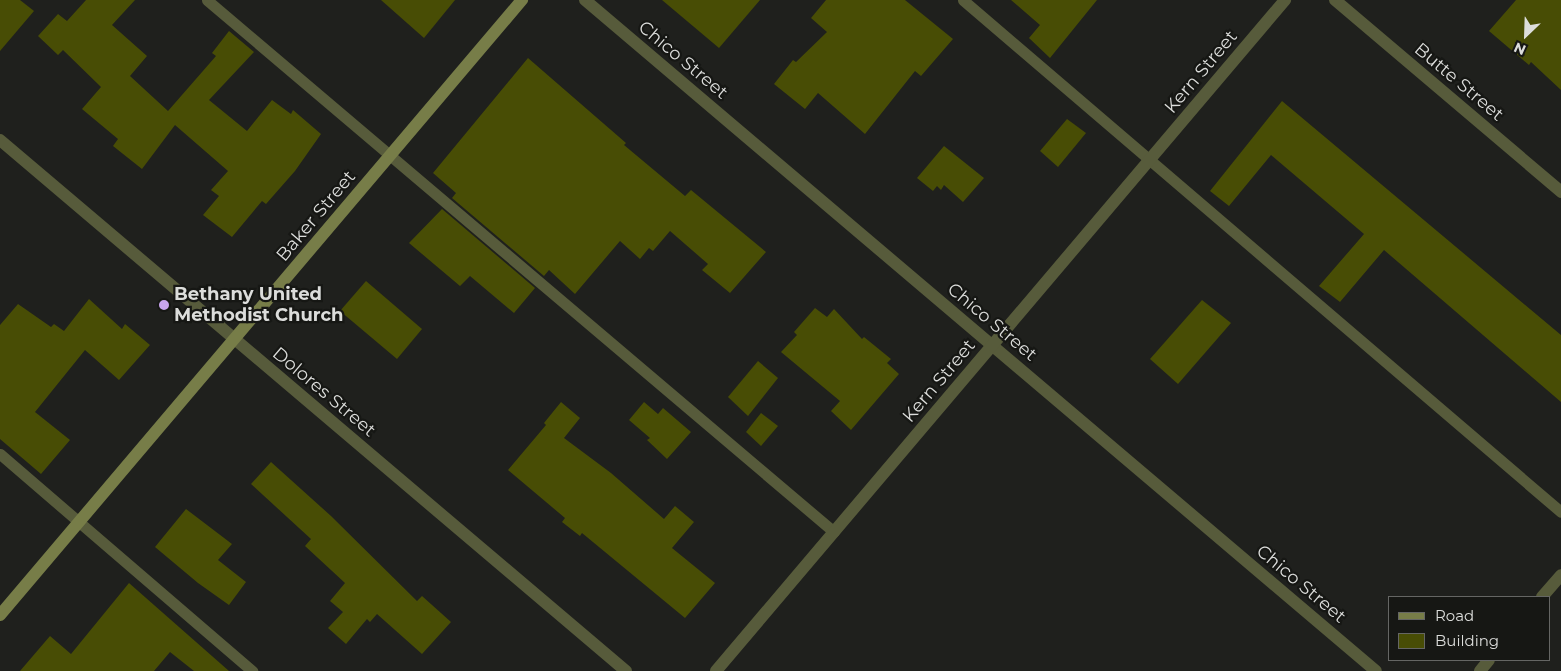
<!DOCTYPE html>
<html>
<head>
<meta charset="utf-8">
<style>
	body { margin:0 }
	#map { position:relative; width:1561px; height:671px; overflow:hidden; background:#1f201d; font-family:Montserrat,sans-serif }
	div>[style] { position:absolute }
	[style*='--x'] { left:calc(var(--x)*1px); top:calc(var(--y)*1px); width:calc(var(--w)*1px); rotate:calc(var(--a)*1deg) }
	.building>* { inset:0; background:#484d05 }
	.lane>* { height:11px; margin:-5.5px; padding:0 5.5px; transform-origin:5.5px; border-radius:5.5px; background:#575b3b }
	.street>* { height:12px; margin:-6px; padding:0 6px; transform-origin:6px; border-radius:6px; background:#575b3b }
	.secondary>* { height:12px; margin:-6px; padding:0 6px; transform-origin:6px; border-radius:6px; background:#777d48 }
	.dots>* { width:14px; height:14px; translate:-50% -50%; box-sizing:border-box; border:2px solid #161714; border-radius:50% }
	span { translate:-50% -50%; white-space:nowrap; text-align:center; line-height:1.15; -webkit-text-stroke:4.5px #161714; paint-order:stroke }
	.street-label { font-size:18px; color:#dcdddb }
	.poi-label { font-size:18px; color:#dcdddb; font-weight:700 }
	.left { translate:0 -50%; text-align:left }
	.legend { position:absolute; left:1388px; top:596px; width:162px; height:65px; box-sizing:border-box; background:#161714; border:1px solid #656664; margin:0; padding:6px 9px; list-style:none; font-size:15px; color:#dcdddb }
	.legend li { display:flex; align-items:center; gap:10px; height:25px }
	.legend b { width:25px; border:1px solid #656664 }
	.north { position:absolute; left:1501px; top:10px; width:50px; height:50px; -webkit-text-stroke:4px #161714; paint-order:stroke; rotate:204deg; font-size:14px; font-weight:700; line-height:20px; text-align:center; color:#dcdddb }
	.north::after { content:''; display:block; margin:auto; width:18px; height:22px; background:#dcdddb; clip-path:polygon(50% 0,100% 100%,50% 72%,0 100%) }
</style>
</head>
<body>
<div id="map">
	<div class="building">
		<div style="clip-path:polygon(0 0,20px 0,34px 11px,0 51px)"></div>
		<div style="clip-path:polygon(86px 0,135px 0,112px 25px,147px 56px,130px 76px,168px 111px,216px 56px,212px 53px,229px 31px,254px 52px,209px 100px,247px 131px,272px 100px,291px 114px,293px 110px,321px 134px,295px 171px,266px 204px,262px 201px,232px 237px,203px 215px,219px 196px,211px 190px,228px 171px,175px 125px,142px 169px,113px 146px,118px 139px,82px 109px,101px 87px,63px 50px,58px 55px,38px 36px,58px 14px,67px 21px)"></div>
		<div style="clip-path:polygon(381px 0,455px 0,424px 38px)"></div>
		<div style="clip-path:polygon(662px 0,760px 0,719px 48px)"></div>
		<div style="clip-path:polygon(826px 0,905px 0,953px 39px,921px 76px,915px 71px,865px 134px,818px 93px,805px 109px,774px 84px,793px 60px,796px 62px,827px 32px,811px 18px)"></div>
		<div style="clip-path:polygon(1011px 0,1097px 0,1050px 58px,1029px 38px,1040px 25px)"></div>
		<div style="clip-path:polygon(1516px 0,1561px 0,1561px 90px,1531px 62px,1529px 65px,1489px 31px)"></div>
		<div style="clip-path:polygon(528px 58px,626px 143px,624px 145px,685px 196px,691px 190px,766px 252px,730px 293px,702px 270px,708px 264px,670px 231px,653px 251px,649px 248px,640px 259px,620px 241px,575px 294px,549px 270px,544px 276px,452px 198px,456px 193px,433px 173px)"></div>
		<div style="clip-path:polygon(1282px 101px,1561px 335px,1561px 402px,1384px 250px,1340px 302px,1319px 286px,1364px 234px,1271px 155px,1229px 206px,1210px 191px)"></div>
		<div style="clip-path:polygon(1067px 119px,1086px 133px,1058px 167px,1040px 151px)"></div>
		<div style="clip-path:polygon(944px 146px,984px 178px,963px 202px,944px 185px,941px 190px,937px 186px,933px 191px,917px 178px)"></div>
		<div style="clip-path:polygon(442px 209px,535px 288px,514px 313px,470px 276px,460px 286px,409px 243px)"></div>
		<div style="clip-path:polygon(366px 281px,422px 329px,397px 359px,340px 311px)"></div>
		<div style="clip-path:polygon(89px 299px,122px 329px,125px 324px,150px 345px,119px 380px,85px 350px,35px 412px,70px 440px,41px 474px,0 439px,0 325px,18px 304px,51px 327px,54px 324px,64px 331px)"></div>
		<div style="clip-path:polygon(1202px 300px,1231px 323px,1178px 384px,1150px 359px)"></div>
		<div style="clip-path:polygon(815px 308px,827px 317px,834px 309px,862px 339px,864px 337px,891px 359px,887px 363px,899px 374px,851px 430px,831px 411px,840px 401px,781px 352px,797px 335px,794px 332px)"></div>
		<div style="clip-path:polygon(758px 361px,778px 378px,748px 416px,728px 397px)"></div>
		<div style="clip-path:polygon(561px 402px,580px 418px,564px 438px,611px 473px,664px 519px,675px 506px,694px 522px,672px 548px,715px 583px,685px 618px,582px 533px,580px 536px,562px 522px,565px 518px,508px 470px,546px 425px,544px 423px)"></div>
		<div style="clip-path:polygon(644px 402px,658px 414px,663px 408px,691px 432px,667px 459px,647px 440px,650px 438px,629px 420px)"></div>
		<div style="clip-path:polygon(761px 413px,778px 426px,761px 446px,746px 432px)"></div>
		<div style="clip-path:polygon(271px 462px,331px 516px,417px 601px,422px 596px,451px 622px,422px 654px,377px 614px,370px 622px,367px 619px,346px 644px,328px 628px,343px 612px,330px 601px,345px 583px,305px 546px,311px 539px,251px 484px)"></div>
		<div style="clip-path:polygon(186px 509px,232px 544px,218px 560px,246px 582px,229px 605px,198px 583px,155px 547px)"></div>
		<div style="clip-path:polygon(129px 583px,229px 671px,194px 671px,170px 652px,154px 671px,20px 671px,50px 636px,71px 654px)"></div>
	</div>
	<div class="lane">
		<div style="--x:207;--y:0;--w:822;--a:40.31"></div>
		<div style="--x:963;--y:0;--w:787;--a:40.57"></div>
		<div style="--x:0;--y:454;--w:333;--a:40.7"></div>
	</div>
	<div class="street">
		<div style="--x:585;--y:0;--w:1037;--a:40.31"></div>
		<div style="--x:1335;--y:0;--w:297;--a:40.3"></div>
		<div style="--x:0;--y:140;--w:821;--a:40.31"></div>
		<div style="--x:1542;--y:597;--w:29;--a:-49"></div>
		<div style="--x:716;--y:671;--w:880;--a:-49.7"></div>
		<div style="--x:1480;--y:671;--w:14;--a:-51"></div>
	</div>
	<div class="secondary">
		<div style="--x:0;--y:615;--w:807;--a:-49.68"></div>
	</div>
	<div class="dots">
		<div style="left:164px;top:305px;background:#c9a5ee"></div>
	</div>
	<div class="street-label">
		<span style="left:683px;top:60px;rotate:40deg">Chico Street</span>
		<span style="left:1201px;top:72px;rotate:-50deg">Kern Street</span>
		<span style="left:1459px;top:82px;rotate:40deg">Butte Street</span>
		<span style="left:316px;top:216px;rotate:-50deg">Baker Street</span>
		<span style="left:992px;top:322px;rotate:40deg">Chico Street</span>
		<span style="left:939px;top:381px;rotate:-50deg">Kern Street</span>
		<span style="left:324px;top:392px;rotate:40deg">Dolores Street</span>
		<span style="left:1301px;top:584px;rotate:40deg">Chico Street</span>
	</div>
	<div class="poi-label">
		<span class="left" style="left:174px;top:305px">Bethany United<br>Methodist Church</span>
	</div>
	<ul class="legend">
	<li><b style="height:6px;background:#777d48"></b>Road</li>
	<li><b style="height:14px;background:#484d05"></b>Building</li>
	</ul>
	<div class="north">N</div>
</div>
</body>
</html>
